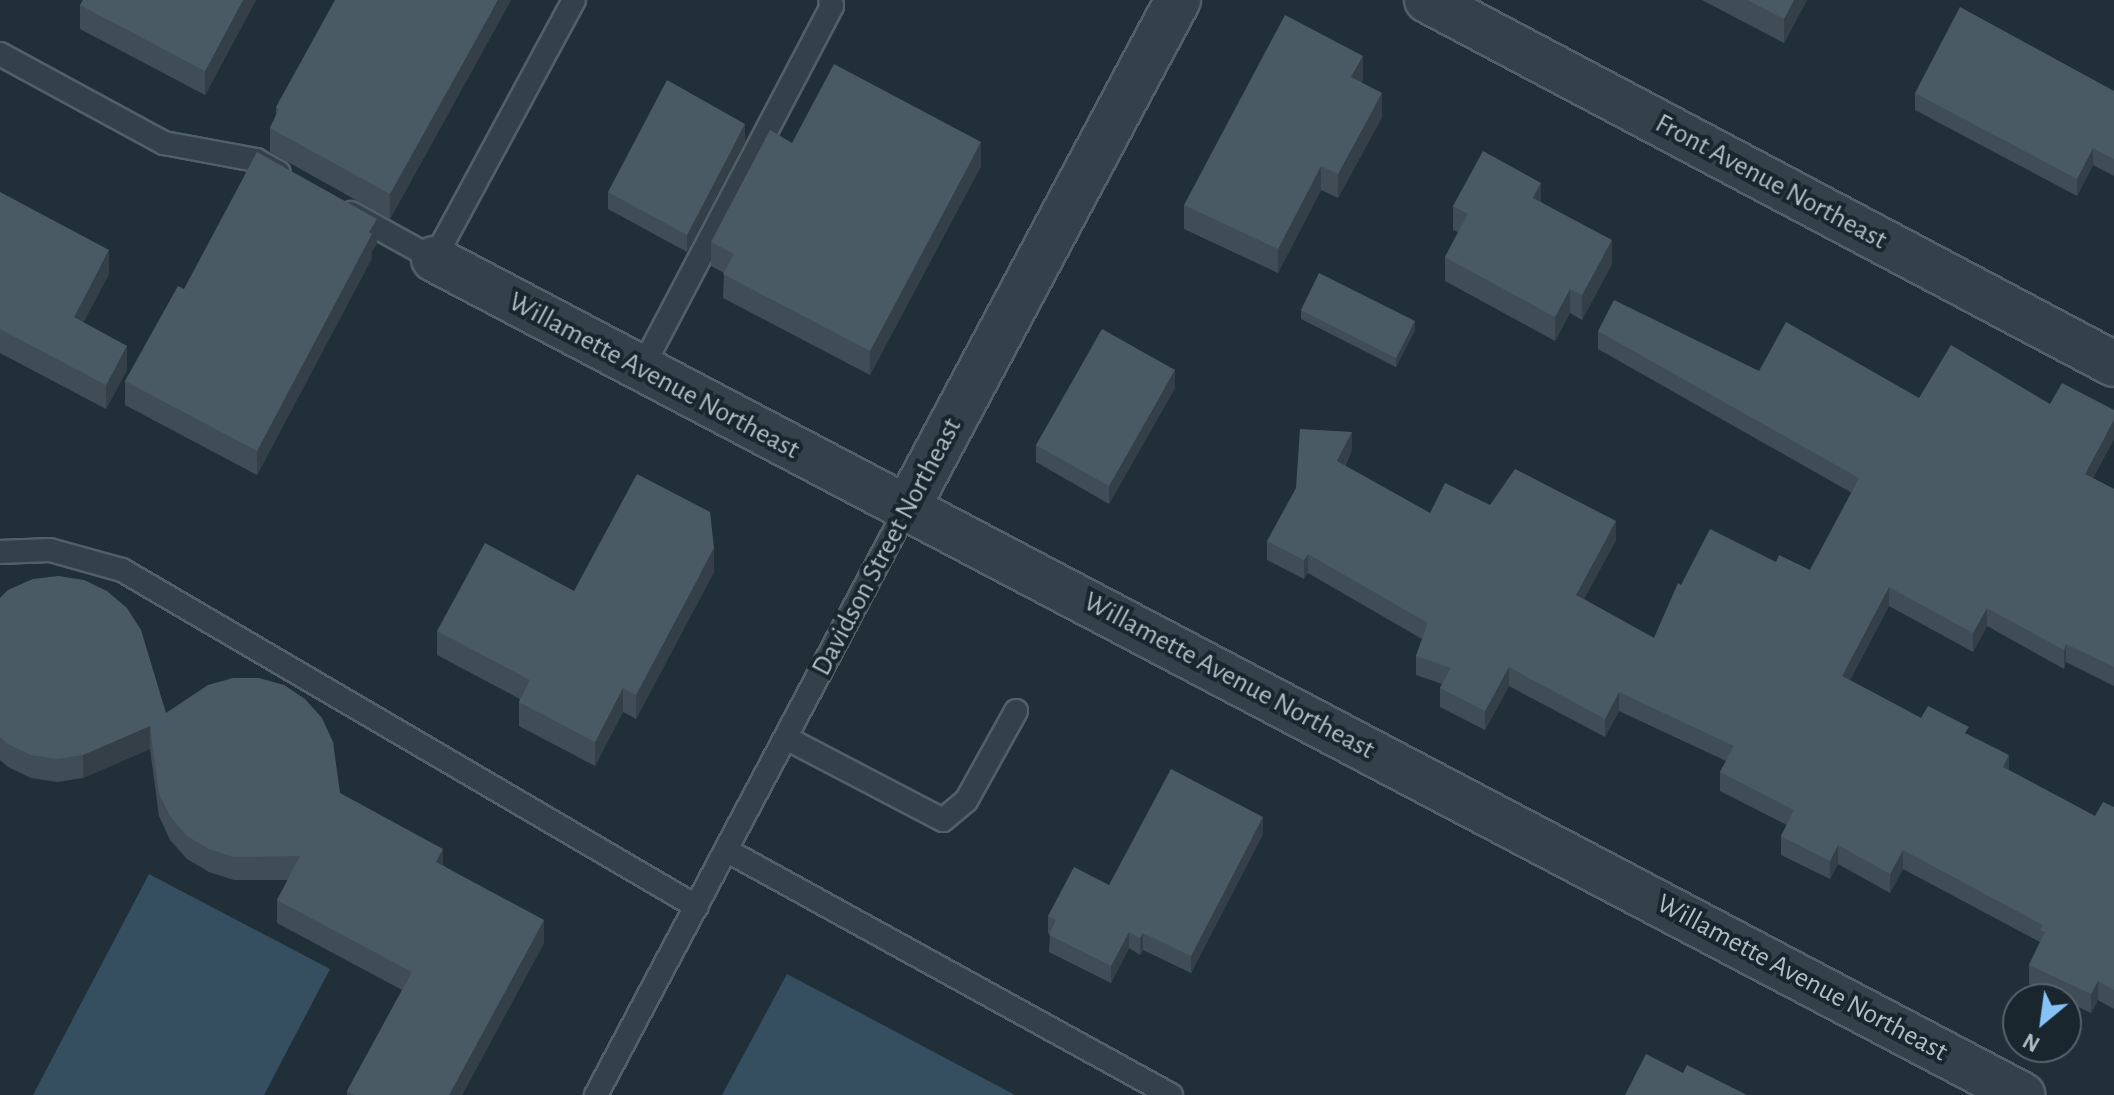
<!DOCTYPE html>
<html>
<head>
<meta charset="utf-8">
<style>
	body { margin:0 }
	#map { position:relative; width:2114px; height:1095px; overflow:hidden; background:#212f39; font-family:"Alegreya Sans",sans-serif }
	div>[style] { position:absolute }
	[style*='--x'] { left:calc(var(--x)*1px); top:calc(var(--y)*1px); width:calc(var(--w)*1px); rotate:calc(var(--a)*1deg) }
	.water>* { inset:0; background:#354e60 }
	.roads { filter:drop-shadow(2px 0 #535f67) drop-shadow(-2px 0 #535f67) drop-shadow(0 2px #535f67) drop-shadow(0 -2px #535f67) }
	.service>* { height:22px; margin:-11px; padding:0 11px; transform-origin:11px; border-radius:11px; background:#35414a }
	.minor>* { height:44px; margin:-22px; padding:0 22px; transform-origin:22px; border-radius:22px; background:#35414a }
	.wall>* { inset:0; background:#404d57 }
	.shaded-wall>* { inset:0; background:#343f47 }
	.building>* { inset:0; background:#4a5a65 }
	span { translate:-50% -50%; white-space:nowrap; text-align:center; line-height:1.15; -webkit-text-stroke:8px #1a262e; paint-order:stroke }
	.street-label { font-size:28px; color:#b0bcc6 }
	.north { position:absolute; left:2002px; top:983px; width:80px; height:80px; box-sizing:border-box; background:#1a262e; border:2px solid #56626b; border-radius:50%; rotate:209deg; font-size:22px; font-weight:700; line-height:32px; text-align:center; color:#b0bcc6 }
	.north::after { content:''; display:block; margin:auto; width:28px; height:36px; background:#84c2f7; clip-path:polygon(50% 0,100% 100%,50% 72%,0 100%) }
</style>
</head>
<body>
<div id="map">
	<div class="water">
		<div style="clip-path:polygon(149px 874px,330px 969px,264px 1095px,33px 1095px)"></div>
		<div style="clip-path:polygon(787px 974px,1015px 1095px,722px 1095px)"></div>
	</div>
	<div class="roads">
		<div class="service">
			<div style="--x:0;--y:54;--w:187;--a:28.5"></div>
			<div style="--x:164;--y:143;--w:94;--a:10.5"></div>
			<div style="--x:256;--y:160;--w:26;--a:29"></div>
			<div style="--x:351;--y:213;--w:95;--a:29"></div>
			<div style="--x:434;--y:259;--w:294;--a:-61.6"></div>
			<div style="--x:642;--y:368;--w:409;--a:-62.3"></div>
			<div style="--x:832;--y:6;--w:6;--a:-108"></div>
			<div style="--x:0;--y:552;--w:50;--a:-2.3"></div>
			<div style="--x:50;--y:550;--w:75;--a:15.5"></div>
			<div style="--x:122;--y:570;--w:666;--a:30.37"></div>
			<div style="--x:786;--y:738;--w:177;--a:27.6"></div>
			<div style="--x:943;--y:820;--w:30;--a:-40"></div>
			<div style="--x:966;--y:801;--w:103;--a:-60.9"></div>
			<div style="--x:726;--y:850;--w:508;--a:28.84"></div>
			<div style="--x:596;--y:1095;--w:667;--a:-62.09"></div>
		</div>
		<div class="minor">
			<div style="--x:1427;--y:0;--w:777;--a:27.92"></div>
			<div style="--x:434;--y:259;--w:1795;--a:27.76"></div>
			<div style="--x:908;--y:506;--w:574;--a:-61.92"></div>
		</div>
	</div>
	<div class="wall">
		<div style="clip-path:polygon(83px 0,256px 0,205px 95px,80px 29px,80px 5px)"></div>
		<div style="clip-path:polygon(511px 0,390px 219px,270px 152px,270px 128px,276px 115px,276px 107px)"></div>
		<div style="clip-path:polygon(1702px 0,1807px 0,1784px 43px)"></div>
		<div style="clip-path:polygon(1363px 80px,1361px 82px,1382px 117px,1338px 198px,1321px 190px,1278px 273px,1184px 229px,1184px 205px)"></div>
		<div style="clip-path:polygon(2114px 91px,2114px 176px,2093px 165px,2077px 196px,1915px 110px,1915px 93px)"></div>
		<div style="clip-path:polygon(745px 141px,687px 252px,608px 209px,608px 192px)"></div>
		<div style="clip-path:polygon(792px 143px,981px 166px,870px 375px,723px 298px,724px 273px,711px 266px,711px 242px)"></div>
		<div style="clip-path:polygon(0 192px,109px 274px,83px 322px,127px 370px,106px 409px,0 353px)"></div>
		<div style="clip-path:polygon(1541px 202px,1612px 264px,1582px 320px,1570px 313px,1555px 341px,1445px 281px,1445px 257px,1458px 232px,1453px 230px,1453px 206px)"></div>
		<div style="clip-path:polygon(377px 243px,372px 251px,372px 258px,257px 475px,125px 405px,125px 381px,184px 289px)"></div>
		<div style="clip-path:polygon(1301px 310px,1415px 330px,1396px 367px,1301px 319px)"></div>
		<div style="clip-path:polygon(1598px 331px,1759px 371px,1919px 398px,2050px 404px,2114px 439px,2093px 478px,2114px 489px,2114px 686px,2066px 662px,2064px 669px,1987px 626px,1973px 652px,1889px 606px,1850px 680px,1921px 718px,1969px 735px,2009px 770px,2095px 816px,2114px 807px,2114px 1009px,2098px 1000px,2091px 1013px,2066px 1001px,2066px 999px,2061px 999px,2029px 984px,2029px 965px,2040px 942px,1903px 869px,1890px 893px,1838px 864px,1830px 879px,1781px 855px,1781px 836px,1787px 825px,1720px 791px,1720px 772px,1726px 761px,1619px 711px,1605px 737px,1509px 686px,1485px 730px,1440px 707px,1440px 688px,1442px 684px,1416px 675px,1416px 656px,1422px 639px,1308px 573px,1304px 579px,1267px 560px,1267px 541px,1352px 450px,1345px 466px,1430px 513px,1490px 505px,1616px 540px,1584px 599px,1654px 638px,1681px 585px,1776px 562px,1810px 570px,1852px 493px,1598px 349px)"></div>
		<div style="clip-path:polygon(1175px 388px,1109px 504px,1036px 462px,1036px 445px)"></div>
		<div style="clip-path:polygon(714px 572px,636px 719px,623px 712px,595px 766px,519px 726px,519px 702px,520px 699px,437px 655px,437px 631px,574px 591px)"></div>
		<div style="clip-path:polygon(0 598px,166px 713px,340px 793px,443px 865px,544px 943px,462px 1095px,347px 1095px,347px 1091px,402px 990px,277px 923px,277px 900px,288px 880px,234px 880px,209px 872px,187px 859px,170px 840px,159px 816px,150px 749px,83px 778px,57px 782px,31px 778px,8px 767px,0 760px)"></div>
		<div style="clip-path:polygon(1263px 834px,1191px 973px,1143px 950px,1140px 955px,1129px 948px,1111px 983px,1049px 952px,1050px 934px,1048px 933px,1048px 916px,1109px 885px)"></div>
	</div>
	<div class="shaded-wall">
		<div style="clip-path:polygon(243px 0,256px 0,205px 95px,205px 71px)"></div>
		<div style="clip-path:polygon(498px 0,511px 0,390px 219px,390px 194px)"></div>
		<div style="clip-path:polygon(1794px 0,1807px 0,1784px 43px,1784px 19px)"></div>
		<div style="clip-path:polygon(1363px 56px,1363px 80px,1351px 101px,1351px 77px)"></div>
		<div style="clip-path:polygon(1382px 93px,1382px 117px,1338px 198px,1338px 174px)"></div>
		<div style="clip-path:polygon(745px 124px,745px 141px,687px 252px,687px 235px)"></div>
		<div style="clip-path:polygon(981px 142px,981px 166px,870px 375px,870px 351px)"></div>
		<div style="clip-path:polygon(2093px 148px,2093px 165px,2077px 196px,2077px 179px)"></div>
		<div style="clip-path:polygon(1321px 166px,1321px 190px,1278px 273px,1278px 249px)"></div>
		<div style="clip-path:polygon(1541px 183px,1541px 207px,1533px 198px)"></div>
		<div style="clip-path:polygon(377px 219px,377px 243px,372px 251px,372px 258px,257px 475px,257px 451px)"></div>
		<div style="clip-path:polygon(1612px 240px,1612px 264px,1582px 320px,1582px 295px)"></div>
		<div style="clip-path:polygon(109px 250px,109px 274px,74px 341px,74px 317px)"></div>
		<div style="clip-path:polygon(1570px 289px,1570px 313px,1555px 341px,1555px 317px)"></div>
		<div style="clip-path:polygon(1415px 321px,1415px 330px,1396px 367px,1396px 358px)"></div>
		<div style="clip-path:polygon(127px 346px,127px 370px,106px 409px,106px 385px)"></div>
		<div style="clip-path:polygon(1175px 370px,1175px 388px,1109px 504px,1109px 486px)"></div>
		<div style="clip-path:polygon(2114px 420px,2114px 439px,2085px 492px,2085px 474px)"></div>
		<div style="clip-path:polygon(1352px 432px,1352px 450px,1337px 480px,1337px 461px)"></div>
		<div style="clip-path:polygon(1616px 521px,1616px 540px,1576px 614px,1576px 595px)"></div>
		<div style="clip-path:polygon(714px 548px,714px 572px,636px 719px,636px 695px)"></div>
		<div style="clip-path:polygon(1308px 554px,1308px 573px,1304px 579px,1304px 560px)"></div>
		<div style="clip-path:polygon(1889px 587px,1889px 606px,1842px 695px,1842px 676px)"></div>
		<div style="clip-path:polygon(1987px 608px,1987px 626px,1973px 652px,1973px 633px)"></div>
		<div style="clip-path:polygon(2066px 644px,2066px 662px,2064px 669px,2064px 650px)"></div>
		<div style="clip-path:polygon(1509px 667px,1509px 686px,1485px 730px,1485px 711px)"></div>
		<div style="clip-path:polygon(623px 688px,623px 712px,595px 766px,595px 742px)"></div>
		<div style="clip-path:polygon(1619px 692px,1619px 711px,1605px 737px,1605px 719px)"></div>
		<div style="clip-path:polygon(150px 726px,150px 749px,83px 778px,83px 755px)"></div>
		<div style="clip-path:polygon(2009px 755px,2009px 774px,2003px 767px)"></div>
		<div style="clip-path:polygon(1263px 817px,1263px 834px,1191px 973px,1191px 956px)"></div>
		<div style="clip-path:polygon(1838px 845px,1838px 864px,1830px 879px,1830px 861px)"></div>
		<div style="clip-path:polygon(443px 849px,443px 872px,436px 862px)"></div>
		<div style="clip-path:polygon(1903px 850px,1903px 869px,1890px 893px,1890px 874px)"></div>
		<div style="clip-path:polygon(544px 920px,544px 943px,462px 1095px,449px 1095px)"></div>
		<div style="clip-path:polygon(1129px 932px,1129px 948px,1111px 983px,1111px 966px)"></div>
		<div style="clip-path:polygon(1143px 933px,1143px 950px,1140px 955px,1140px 938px)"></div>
		<div style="clip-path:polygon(2098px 981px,2098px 1000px,2091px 1013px,2091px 994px)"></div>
	</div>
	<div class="building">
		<div style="clip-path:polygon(83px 0,243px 0,205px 71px,80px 5px)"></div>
		<div style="clip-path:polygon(335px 0,498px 0,390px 194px,270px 128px,279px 109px,276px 107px)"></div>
		<div style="clip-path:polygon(1747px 0,1794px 0,1784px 19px)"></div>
		<div style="clip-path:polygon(1960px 7px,2114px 91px,2114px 159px,2093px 148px,2077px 179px,1915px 93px)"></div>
		<div style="clip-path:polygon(1285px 15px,1363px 56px,1351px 77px,1382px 93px,1338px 174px,1321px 166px,1278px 249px,1184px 205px)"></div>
		<div style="clip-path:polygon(834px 64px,981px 142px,870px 351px,723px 274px,734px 254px,711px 242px,770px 130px,792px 143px)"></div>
		<div style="clip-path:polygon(667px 80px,745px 124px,687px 235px,608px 192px)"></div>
		<div style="clip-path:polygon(1483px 151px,1541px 183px,1533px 198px,1612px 240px,1582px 295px,1570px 289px,1555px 317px,1445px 257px,1468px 214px,1453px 206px)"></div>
		<div style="clip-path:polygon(257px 152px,377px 219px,369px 232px,372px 234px,257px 451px,125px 381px,178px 286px,184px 289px)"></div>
		<div style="clip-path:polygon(0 192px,109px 250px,74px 317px,127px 346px,106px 385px,0 329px)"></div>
		<div style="clip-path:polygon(1319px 273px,1415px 321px,1396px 358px,1301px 310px)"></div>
		<div style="clip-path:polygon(1614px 300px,1759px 371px,1786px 322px,1919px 398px,1951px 345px,2050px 404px,2062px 383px,2114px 410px,2114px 420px,2085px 474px,2114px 489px,2114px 667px,2066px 644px,2064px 650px,1987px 608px,1973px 633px,1889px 587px,1842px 676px,1921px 718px,1928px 706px,1969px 727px,1965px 733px,2009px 755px,2003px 767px,2095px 816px,2103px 802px,2114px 807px,2114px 990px,2098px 981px,2091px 994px,2029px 965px,2045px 932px,2040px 930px,2043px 925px,1903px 850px,1890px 874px,1838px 845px,1830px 861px,1781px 836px,1794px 810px,1720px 772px,1734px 746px,1619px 692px,1605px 719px,1509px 667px,1485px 711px,1440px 688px,1451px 668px,1416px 656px,1428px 623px,1308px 554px,1304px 560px,1267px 541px,1296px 488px,1300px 429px,1352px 432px,1337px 461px,1430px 513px,1445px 483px,1490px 505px,1515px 469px,1616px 521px,1576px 595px,1654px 638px,1678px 583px,1681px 585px,1710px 529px,1776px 562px,1779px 555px,1810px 570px,1859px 478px,1598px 331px)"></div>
		<div style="clip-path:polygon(1102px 329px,1175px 370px,1109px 486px,1036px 445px)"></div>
		<div style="clip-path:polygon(637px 474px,710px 512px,714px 548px,636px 695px,623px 688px,595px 742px,519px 702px,530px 680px,437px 631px,485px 543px,574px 591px)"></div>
		<div style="clip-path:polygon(58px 576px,84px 580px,107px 591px,127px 608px,141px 630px,166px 713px,208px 685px,233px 678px,259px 678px,284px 685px,305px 699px,322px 718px,333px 742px,340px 793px,443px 849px,436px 862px,544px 920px,449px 1095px,355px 1095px,347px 1091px,412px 972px,277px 900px,300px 856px,234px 857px,209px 849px,187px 836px,170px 816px,159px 793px,150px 726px,83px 755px,57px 759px,31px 755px,8px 744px,0 737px,0 598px,8px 590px,33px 579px)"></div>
		<div style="clip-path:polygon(1171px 769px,1263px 817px,1191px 956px,1143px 933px,1140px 938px,1129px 932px,1111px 966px,1049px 935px,1056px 920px,1048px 916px,1074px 867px,1109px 885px)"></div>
		<div style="clip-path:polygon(1646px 1054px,1683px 1073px,1687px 1065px,1747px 1095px,1625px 1095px)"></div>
	</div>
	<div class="street-label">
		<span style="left:1771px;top:182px;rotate:28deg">Front Avenue Northeast</span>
		<span style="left:654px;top:376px;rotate:28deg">Willamette Avenue Northeast</span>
		<span style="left:887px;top:547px;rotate:-62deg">Davidson Street Northeast</span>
		<span style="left:1229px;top:676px;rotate:28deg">Willamette Avenue Northeast</span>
		<span style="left:1802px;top:978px;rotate:28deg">Willamette Avenue Northeast</span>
	</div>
	<div class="north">N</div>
</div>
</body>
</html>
